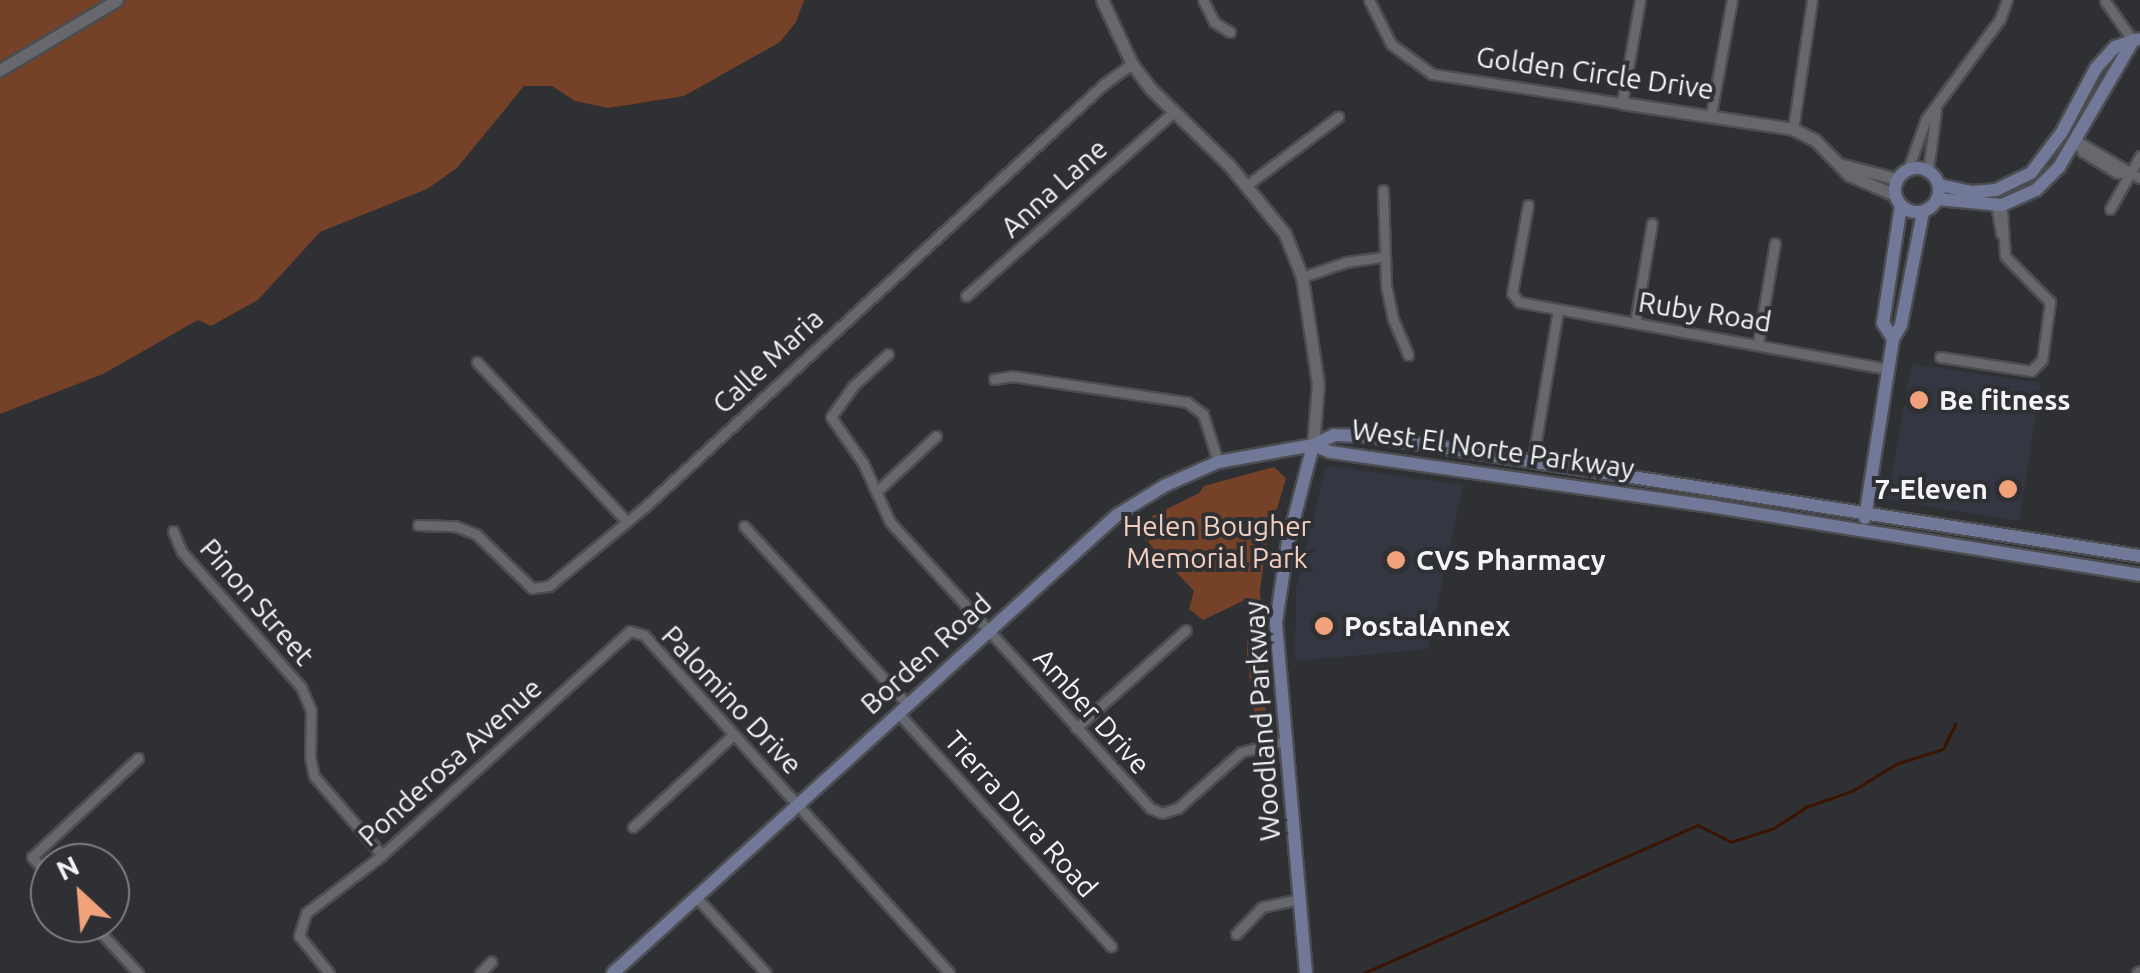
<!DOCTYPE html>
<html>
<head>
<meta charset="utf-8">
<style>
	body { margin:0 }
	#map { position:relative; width:2140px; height:973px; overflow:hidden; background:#2f3034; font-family:Ubuntu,sans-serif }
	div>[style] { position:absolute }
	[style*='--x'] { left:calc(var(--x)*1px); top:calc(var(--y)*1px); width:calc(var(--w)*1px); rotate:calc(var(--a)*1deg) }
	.built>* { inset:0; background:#343741 }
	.green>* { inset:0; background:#754127 }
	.stream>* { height:2.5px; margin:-1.25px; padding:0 1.25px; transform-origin:1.25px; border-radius:1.25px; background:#3a1400 }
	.roads { filter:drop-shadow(2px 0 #4c4d51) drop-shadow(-2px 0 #4c4d51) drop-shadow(0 2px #4c4d51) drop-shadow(0 -2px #4c4d51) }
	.minor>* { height:9px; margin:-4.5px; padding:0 4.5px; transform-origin:4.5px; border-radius:4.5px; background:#67686d }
	.tertiary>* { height:11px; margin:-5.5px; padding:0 5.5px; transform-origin:5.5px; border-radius:5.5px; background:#67686d }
	.secondary>* { height:12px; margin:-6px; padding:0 6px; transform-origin:6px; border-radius:6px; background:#727897 }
	.secondary>.ring { margin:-6px; padding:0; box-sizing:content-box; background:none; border:12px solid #727897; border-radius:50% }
	.dots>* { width:28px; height:28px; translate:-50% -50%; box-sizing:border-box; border:5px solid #2f3034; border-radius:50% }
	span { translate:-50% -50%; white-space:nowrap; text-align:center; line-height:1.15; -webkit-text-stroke:8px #2f3034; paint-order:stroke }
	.street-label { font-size:28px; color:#f3f4f7 }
	.poi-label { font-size:28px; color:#f3f4f7; font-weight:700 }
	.left { translate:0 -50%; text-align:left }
	.right { translate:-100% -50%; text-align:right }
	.park-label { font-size:28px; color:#f2cfbe }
	.north { position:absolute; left:30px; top:843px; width:100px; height:100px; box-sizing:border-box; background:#2f3034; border:2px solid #7d7e82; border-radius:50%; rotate:334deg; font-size:28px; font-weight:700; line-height:40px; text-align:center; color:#f3f4f7 }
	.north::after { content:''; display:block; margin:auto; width:35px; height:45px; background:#f1a27b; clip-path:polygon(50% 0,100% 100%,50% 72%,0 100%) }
</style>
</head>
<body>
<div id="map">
	<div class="built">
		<div style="clip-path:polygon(1912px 364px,2041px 383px,2019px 521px,1887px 500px)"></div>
		<div style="clip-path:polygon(1330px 466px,1463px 485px,1428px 649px,1295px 661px,1296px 590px,1325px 469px)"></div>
	</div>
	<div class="green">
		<div style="clip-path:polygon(0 0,804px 0,796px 22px,780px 42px,684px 96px,608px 108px,575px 101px,552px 86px,524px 86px,457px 168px,427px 189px,320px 232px,258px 300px,211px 326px,198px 320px,103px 374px,0 414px)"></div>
		<div style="clip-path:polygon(1274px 467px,1286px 478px,1266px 547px,1260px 590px,1266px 723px,1257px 735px,1247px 656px,1247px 599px,1203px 620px,1189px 609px,1194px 591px,1132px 526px,1199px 493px,1204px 486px)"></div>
	</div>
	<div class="stream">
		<div style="--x:1364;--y:973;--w:365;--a:-23.9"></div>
		<div style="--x:1698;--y:825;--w:37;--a:27"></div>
		<div style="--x:1731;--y:842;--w:45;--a:-18"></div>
		<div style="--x:1774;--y:828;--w:38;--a:-33"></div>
		<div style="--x:1806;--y:807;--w:49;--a:-19.2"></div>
		<div style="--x:1852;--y:791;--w:52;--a:-31.5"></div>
		<div style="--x:1896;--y:764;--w:49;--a:-17.7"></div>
		<div style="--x:1943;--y:749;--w:28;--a:-64"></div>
	</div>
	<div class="roads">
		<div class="minor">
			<div style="--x:1203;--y:0;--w:25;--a:63"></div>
			<div style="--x:1214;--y:22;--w:19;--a:32"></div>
			<div style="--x:1369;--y:0;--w:49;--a:63.4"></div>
			<div style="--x:1391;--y:44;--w:51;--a:36.2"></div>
			<div style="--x:1432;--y:74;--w:192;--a:8.7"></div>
			<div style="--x:1622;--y:103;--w:105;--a:-80.1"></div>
			<div style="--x:2105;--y:1;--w:49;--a:55"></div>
			<div style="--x:1711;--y:114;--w:116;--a:-79.6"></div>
			<div style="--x:1793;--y:129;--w:130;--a:-81.6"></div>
			<div style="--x:2075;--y:140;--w:75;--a:30.3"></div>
			<div style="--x:2076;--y:141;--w:13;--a:58"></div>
			<div style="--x:2083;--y:152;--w:40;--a:32"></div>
			<div style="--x:2117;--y:173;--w:14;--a:-4"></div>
			<div style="--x:1908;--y:169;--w:53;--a:-70.2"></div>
			<div style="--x:1926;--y:119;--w:124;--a:-53.5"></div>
			<div style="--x:2000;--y:19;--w:20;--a:-70"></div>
			<div style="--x:1928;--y:170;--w:60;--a:-82.3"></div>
			<div style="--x:1247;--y:185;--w:114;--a:-36.8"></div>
			<div style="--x:1383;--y:190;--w:96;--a:88.2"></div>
			<div style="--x:1386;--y:286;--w:34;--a:78"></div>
			<div style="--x:1393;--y:319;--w:39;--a:67"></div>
			<div style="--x:1528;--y:205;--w:89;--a:100.3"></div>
			<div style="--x:1512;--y:293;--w:11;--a:52"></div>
			<div style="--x:1519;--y:302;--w:376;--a:10.3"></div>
			<div style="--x:1996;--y:205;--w:29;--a:80"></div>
			<div style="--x:2110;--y:209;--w:61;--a:-60.5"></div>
			<div style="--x:1302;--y:277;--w:46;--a:-18.8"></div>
			<div style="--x:1346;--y:262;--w:37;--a:-8"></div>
			<div style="--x:966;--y:296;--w:276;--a:-41.6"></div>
			<div style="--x:1635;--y:323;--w:101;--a:-80.4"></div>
			<div style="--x:1758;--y:343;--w:101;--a:-80.4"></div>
			<div style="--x:888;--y:354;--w:46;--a:137.6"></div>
			<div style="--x:854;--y:385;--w:39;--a:126"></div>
			<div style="--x:831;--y:417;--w:56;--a:55.2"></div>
			<div style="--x:863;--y:463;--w:65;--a:65.4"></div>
			<div style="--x:890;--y:522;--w:387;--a:47.7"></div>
			<div style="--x:1150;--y:808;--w:13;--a:23"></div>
			<div style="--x:1162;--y:813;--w:17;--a:-17"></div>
			<div style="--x:1178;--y:808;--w:84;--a:-41.6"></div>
			<div style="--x:1241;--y:752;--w:45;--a:-14"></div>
			<div style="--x:1940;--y:357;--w:92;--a:8.7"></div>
			<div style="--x:2031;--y:371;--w:16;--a:-45"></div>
			<div style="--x:2042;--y:360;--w:59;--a:-82.1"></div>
			<div style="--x:2050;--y:302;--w:64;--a:-134.4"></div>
			<div style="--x:2005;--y:256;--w:45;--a:-93.8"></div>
			<div style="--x:2002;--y:211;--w:8;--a:-135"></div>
			<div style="--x:477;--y:362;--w:219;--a:46.8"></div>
			<div style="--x:994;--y:379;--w:18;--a:-9"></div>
			<div style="--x:1012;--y:376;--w:177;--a:8.5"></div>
			<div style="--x:1187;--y:402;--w:20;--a:37"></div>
			<div style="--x:1203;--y:414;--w:50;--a:72.6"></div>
			<div style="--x:1533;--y:458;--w:150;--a:-80.4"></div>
			<div style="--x:876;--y:492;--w:82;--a:-43"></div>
			<div style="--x:418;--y:525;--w:37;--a:2"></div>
			<div style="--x:455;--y:526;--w:22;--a:21"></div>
			<div style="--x:476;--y:534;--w:78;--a:44"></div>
			<div style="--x:532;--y:588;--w:17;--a:-7"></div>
			<div style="--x:549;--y:586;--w:126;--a:-39.5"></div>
			<div style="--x:646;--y:506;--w:623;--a:-42.66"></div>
			<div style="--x:1104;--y:84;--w:34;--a:-36"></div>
			<div style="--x:744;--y:526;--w:241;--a:47.5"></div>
			<div style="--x:173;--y:531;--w:23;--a:67"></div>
			<div style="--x:182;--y:552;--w:180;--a:48.6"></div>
			<div style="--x:301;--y:687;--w:25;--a:67"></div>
			<div style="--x:311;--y:710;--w:47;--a:91.2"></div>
			<div style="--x:310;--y:757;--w:19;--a:78"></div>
			<div style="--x:314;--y:776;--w:104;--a:49.3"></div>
			<div style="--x:898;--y:713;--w:316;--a:47.6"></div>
			<div style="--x:1076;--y:728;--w:147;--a:-41.7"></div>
			<div style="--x:633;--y:827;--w:136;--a:-42.6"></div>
			<div style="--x:50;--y:877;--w:27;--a:-132"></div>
			<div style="--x:32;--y:857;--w:145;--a:-43"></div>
			<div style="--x:696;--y:897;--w:103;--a:47.4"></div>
			<div style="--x:92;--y:923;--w:68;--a:47.4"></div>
			<div style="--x:1236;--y:934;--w:37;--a:-46"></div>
			<div style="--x:1262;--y:907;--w:38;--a:-12"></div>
			<div style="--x:329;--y:973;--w:48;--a:-129"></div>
			<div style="--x:299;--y:936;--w:24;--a:-73"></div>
			<div style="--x:306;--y:913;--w:96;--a:-37.3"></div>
			<div style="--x:382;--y:855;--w:334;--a:-42.1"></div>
			<div style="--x:630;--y:631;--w:15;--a:16"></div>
			<div style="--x:644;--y:635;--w:455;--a:47.9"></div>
			<div style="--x:480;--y:973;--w:16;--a:-45"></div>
		</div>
		<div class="tertiary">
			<div style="--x:1102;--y:0;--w:71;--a:64.9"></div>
			<div style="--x:1132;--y:64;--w:31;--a:53"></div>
			<div style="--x:1151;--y:89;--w:109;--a:44.3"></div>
			<div style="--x:1229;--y:165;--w:89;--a:50.9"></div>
			<div style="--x:1285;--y:234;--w:46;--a:68.4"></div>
			<div style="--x:1302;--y:277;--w:108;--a:81.5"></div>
			<div style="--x:1318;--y:384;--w:61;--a:94.7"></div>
			<div style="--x:0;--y:70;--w:136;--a:-30.9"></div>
			<div style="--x:1622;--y:103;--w:173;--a:8.6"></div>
			<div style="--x:1793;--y:129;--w:25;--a:27"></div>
			<div style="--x:1815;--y:140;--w:49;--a:45.8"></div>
			<div style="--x:1849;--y:175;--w:50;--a:23.5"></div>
			<div style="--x:1839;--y:164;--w:60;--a:14.5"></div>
			<div style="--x:2138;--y:973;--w:2;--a:-27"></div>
		</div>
		<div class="secondary">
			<div class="ring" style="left:1895px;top:168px;width:32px;height:32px"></div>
			<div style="--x:1939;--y:185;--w:35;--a:12"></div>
			<div style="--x:1973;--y:192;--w:23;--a:-5"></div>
			<div style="--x:1996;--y:190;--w:39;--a:-26"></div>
			<div style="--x:2031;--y:173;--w:51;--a:-52.9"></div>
			<div style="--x:2062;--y:132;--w:72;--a:-62"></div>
			<div style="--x:2096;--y:68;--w:28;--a:-48"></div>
			<div style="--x:2115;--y:47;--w:24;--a:-19"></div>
			<div style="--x:1937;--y:199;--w:65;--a:5.3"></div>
			<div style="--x:2002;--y:205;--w:37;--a:-24"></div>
			<div style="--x:2036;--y:190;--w:33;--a:-45"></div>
			<div style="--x:2059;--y:167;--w:146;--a:-59.6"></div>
			<div style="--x:1893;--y:339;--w:19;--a:-122"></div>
			<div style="--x:1883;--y:323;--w:118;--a:-81.3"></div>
			<div style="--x:1313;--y:445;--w:18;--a:22"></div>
			<div style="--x:1330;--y:452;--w:390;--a:8.1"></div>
			<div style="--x:1716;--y:507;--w:429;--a:9.1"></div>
			<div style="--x:1865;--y:518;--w:181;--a:-81.1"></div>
			<div style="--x:1893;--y:339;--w:16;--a:-60"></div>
			<div style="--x:1901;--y:325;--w:115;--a:-79"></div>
			<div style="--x:613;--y:973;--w:681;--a:-42.26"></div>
			<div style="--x:1117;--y:515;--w:57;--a:-31.5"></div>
			<div style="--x:1166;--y:485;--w:57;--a:-23.9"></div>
			<div style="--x:1218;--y:462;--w:97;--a:-10.1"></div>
			<div style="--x:1313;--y:445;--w:23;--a:-25"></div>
			<div style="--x:1334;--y:435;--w:34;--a:2"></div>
			<div style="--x:1368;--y:436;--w:781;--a:8.84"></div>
			<div style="--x:1306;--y:973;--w:352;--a:-94.9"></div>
			<div style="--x:1276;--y:622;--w:81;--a:-81.5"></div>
			<div style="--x:1288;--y:542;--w:100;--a:-75.5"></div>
		</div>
	</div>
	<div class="dots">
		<div style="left:1919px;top:400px;background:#f1a27b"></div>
		<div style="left:2008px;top:489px;background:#f1a27b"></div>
		<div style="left:1396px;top:560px;background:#f1a27b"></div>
		<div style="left:1324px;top:626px;background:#f1a27b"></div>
	</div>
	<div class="street-label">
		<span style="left:1595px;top:73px;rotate:8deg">Golden Circle Drive</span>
		<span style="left:1054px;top:188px;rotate:-42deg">Anna Lane</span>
		<span style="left:1705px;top:312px;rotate:9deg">Ruby Road</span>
		<span style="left:768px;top:361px;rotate:-43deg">Calle Maria</span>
		<span style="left:1493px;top:449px;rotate:8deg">West El Norte Parkway</span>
		<span style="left:257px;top:602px;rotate:49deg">Pinon Street</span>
		<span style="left:926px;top:654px;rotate:-42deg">Borden Road</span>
		<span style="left:732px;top:700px;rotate:47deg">Palomino Drive</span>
		<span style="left:1092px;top:711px;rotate:48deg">Amber Drive</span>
		<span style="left:1262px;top:721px;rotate:-94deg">Woodland Parkway</span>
		<span style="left:450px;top:762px;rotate:-42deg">Ponderosa Avenue</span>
		<span style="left:1021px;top:814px;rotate:48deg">Tierra Dura Road</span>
	</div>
	<div class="poi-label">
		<span class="left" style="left:1939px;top:400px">Be fitness</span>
		<span class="right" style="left:1988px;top:489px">7-Eleven</span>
		<span class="left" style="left:1416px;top:560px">CVS Pharmacy</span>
		<span class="left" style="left:1344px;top:626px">PostalAnnex</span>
	</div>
	<div class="park-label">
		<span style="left:1217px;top:542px">Helen Bougher<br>Memorial Park</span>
	</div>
	<div class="north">N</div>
</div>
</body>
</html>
